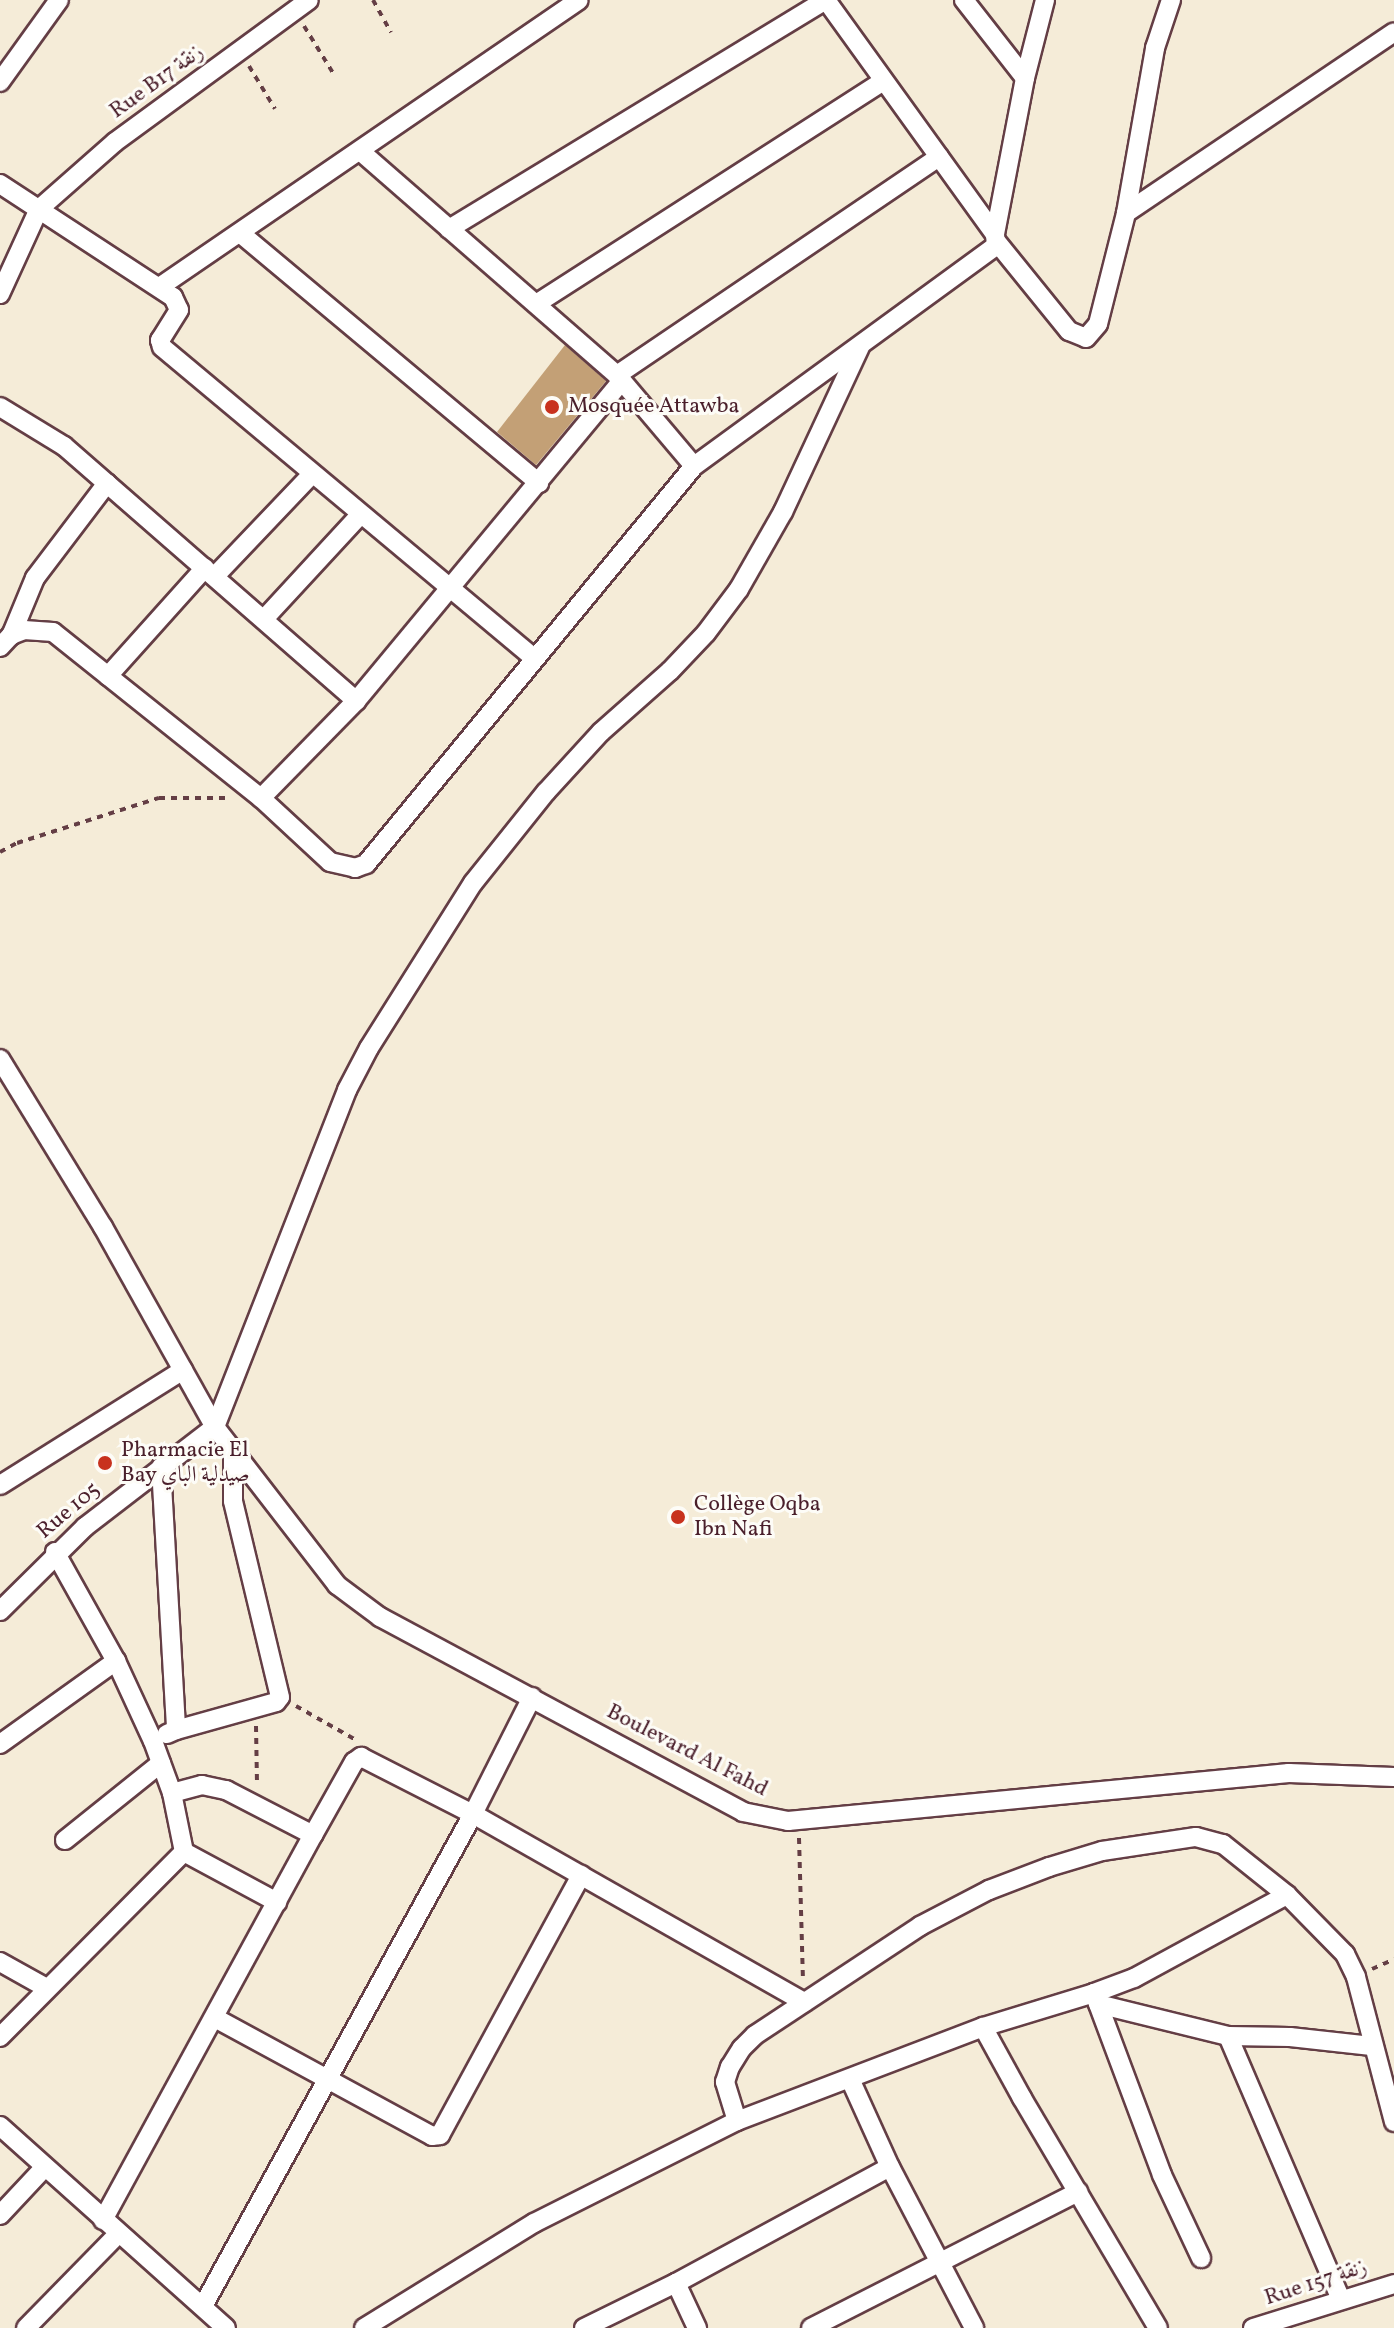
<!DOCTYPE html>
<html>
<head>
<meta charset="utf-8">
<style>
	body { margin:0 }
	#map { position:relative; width:1394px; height:2328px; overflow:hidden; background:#f5ecd8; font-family:Vollkorn,Amiri,serif }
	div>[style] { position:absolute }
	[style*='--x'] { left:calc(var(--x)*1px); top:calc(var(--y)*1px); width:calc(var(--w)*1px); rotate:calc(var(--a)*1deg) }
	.building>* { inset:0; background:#c3a076 }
	.path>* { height:4px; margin-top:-2px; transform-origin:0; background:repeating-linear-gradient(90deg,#643e45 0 6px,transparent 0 12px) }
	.roads { filter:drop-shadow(2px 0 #643e45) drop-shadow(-2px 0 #643e45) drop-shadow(0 2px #643e45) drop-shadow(0 -2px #643e45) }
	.street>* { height:18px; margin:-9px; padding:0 9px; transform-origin:9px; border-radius:9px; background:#fff }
	.dots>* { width:22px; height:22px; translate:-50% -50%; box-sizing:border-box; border:4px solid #fdfcf7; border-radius:50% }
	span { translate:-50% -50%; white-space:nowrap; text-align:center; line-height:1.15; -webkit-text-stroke:6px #fdfcf7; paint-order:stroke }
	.street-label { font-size:22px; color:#4a1f2b }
	.poi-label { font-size:22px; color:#4a1f2b }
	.left { translate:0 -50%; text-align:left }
</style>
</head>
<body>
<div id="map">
	<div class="building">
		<div style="clip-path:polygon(565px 345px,606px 381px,536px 465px,497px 432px)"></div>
	</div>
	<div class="path">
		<div style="--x:373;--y:0;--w:37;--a:61"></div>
		<div style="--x:304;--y:26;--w:55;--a:58.3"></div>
		<div style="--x:249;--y:66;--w:50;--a:58.8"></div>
		<div style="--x:0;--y:852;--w:19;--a:-28"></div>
		<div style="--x:17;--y:843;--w:149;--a:-17.6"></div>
		<div style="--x:159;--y:798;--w:72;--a:0"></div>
		<div style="--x:296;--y:1706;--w:67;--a:29.6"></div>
		<div style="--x:256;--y:1726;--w:60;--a:89"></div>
		<div style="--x:799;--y:1838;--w:143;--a:88.4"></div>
		<div style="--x:1372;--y:1969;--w:24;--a:-24"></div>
	</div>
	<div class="roads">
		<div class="street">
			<div style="--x:826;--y:0;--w:289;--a:54.2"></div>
			<div style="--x:964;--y:0;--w:99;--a:52"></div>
			<div style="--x:0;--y:82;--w:101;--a:-54.3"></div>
			<div style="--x:360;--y:151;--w:341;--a:41.1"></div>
			<div style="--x:617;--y:375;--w:119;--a:49.8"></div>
			<div style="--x:0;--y:184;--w:207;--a:33.2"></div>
			<div style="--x:173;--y:297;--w:14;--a:65"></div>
			<div style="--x:179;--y:310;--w:36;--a:122"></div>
			<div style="--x:160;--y:340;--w:7;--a:74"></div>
			<div style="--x:162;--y:347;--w:485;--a:39.9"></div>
			<div style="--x:1126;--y:213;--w:323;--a:-34"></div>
			<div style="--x:449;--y:229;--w:440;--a:-31.3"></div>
			<div style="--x:240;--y:233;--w:390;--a:39.9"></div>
			<div style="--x:996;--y:241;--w:116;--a:51"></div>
			<div style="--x:1069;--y:331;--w:18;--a:22"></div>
			<div style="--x:1086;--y:338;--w:18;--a:-49"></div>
			<div style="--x:1098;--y:324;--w:114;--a:-75.8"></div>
			<div style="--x:1126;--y:213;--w:168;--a:-80"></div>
			<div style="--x:1155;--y:48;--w:51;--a:-71.6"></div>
			<div style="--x:161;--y:286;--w:506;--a:-34.38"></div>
			<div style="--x:0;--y:294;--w:94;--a:-65.4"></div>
			<div style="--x:39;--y:209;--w:101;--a:-41.4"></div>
			<div style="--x:115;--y:142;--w:240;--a:-36.2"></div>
			<div style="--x:536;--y:304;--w:413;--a:-32.7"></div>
			<div style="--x:617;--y:375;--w:389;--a:-34.1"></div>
			<div style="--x:0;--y:407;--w:75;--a:31.4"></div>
			<div style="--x:64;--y:446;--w:388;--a:41.1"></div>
			<div style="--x:215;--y:576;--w:141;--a:-46.4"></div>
			<div style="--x:264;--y:619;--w:142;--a:-47.3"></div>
			<div style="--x:11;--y:636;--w:63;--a:-67.5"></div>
			<div style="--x:35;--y:578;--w:119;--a:-52.8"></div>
			<div style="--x:0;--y:647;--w:16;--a:-47"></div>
			<div style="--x:11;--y:635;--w:14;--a:-21"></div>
			<div style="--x:24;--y:630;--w:29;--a:4"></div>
			<div style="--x:53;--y:632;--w:266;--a:38.6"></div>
			<div style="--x:261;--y:798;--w:94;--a:42.8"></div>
			<div style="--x:330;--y:862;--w:26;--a:13"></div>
			<div style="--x:355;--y:868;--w:12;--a:-20"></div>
			<div style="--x:366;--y:864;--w:516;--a:-50.51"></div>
			<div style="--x:694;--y:466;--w:374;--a:-36.1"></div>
			<div style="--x:996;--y:246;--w:12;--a:-95"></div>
			<div style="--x:995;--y:234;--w:159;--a:-79.1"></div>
			<div style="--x:1025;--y:78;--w:81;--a:-75.6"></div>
			<div style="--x:108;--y:676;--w:145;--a:-48.1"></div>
			<div style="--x:261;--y:798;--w:136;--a:-45.6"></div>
			<div style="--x:356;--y:701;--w:416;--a:-50.3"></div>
			<div style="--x:0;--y:1059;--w:197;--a:58.5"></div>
			<div style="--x:103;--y:1227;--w:229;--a:60.8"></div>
			<div style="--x:215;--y:1427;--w:200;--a:52.3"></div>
			<div style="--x:337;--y:1585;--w:54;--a:36.7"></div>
			<div style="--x:380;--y:1617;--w:412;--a:28.2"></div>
			<div style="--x:743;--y:1812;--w:46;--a:11.3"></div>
			<div style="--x:788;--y:1821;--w:503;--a:-5.47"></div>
			<div style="--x:1289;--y:1773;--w:105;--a:2.2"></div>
			<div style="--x:215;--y:1427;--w:362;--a:-68.6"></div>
			<div style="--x:347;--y:1090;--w:47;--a:-62.4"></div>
			<div style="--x:369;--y:1048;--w:195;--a:-57.8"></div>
			<div style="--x:473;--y:883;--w:117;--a:-51.3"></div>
			<div style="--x:546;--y:792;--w:81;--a:-47.5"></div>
			<div style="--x:601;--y:732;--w:92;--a:-41.5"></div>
			<div style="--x:670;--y:671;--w:52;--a:-46.5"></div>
			<div style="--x:706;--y:633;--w:55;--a:-53.1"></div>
			<div style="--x:739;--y:589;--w:89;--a:-60.3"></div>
			<div style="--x:783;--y:512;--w:182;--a:-65"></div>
			<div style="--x:161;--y:1467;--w:263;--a:86.7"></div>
			<div style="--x:176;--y:1730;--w:10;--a:156"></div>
			<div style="--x:0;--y:1485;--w:216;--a:-32.1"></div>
			<div style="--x:55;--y:1552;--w:125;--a:60.8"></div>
			<div style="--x:116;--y:1661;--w:88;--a:65.2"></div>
			<div style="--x:153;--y:1741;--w:55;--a:69.9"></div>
			<div style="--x:172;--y:1793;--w:60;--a:78.5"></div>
			<div style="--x:0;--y:1611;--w:120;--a:-44.7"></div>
			<div style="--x:85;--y:1527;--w:164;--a:-37.6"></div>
			<div style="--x:176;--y:1730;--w:104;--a:-15.6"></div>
			<div style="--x:276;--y:1702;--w:6;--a:-51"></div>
			<div style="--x:280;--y:1697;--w:202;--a:-103.5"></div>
			<div style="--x:233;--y:1501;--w:47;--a:-90"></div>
			<div style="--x:0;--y:1744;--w:143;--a:-35.6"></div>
			<div style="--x:172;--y:1793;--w:31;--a:-15"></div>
			<div style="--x:202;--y:1785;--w:25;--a:12"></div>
			<div style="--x:226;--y:1790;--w:98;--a:27.3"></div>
			<div style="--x:65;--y:1840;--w:123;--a:-38.7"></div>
			<div style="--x:184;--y:1852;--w:106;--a:28.3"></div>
			<div style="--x:0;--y:1962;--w:51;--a:29.1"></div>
			<div style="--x:1094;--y:1993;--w:194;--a:69.5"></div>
			<div style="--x:1162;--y:2175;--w:92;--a:64.8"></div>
			<div style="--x:1098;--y:2004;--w:134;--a:13.8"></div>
			<div style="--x:1228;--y:2036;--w:62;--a:0.9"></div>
			<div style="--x:1290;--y:2037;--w:82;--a:6.3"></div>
			<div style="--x:215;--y:2018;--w:247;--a:28.5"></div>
			<div style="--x:432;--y:2136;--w:8;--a:-7"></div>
			<div style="--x:440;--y:2135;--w:296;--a:-61.5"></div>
			<div style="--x:983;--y:2027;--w:81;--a:61.2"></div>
			<div style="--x:1022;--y:2098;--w:267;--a:59.4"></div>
			<div style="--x:1228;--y:2036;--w:287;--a:66.8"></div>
			<div style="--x:0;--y:2037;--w:261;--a:-45.2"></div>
			<div style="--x:850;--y:2079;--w:97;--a:65.6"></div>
			<div style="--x:890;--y:2167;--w:182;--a:62.4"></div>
			<div style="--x:737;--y:2121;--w:41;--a:-107.1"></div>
			<div style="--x:725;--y:2082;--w:16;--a:-72"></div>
			<div style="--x:730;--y:2067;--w:22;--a:-58"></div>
			<div style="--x:742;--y:2048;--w:18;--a:-45"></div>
			<div style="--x:755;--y:2035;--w:198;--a:-33.4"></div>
			<div style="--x:920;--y:1926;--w:78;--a:-27.6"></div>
			<div style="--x:989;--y:1890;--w:64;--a:-21"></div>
			<div style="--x:1049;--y:1867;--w:55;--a:-16.8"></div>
			<div style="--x:1102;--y:1851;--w:95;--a:-8.5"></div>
			<div style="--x:1196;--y:1837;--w:28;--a:15"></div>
			<div style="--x:1223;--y:1844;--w:82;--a:38.6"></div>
			<div style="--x:1287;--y:1895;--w:83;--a:45.5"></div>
			<div style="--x:1345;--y:1954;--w:25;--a:64"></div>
			<div style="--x:1356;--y:1977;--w:150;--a:75.3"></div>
			<div style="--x:0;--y:2126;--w:303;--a:41.8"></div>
			<div style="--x:0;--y:2215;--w:64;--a:-46.9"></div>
			<div style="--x:103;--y:2220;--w:439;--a:-61.4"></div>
			<div style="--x:313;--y:1835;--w:84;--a:-60.7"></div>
			<div style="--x:354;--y:1762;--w:9;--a:-36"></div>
			<div style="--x:361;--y:1757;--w:126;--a:27"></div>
			<div style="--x:473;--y:1814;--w:381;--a:29.6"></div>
			<div style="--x:676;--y:2283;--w:50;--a:65"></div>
			<div style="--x:203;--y:2306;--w:561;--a:-61.24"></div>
			<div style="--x:473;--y:1814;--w:131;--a:-63.2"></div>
			<div style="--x:26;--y:2328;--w:132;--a:-45.6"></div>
			<div style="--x:364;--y:2328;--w:200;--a:-31.7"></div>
			<div style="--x:534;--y:2223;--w:227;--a:-26.7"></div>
			<div style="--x:737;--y:2121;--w:263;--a:-20.9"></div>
			<div style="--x:983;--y:2027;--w:116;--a:-17"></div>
			<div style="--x:1094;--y:1993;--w:43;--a:-20.6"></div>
			<div style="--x:1134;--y:1978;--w:174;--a:-28.5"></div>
			<div style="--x:584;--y:2328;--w:102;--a:-26.1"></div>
			<div style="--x:676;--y:2283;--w:243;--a:-28.5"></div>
			<div style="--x:811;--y:2328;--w:300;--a:-27"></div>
			<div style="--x:1253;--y:2328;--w:148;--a:-17.3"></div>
		</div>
	</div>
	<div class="dots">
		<div style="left:552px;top:407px;background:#c8321e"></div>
		<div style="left:105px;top:1463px;background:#c8321e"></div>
		<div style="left:678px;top:1517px;background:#c8321e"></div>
	</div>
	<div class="street-label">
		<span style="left:157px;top:82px;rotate:-36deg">Rue B17 زنقة</span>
		<span style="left:69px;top:1511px;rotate:-40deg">Rue 105</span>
		<span style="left:687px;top:1751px;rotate:27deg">Boulevard Al Fahd</span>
		<span style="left:1316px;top:2283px;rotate:-18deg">Rue 157 زنقة</span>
	</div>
	<div class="poi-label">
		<span class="left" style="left:568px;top:407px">Mosquée Attawba</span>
		<span class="left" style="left:121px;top:1463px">Pharmacie El<br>Bay صيدلية الباي</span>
		<span class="left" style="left:694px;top:1517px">Collège Oqba<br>Ibn Nafi</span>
	</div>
</div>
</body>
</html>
